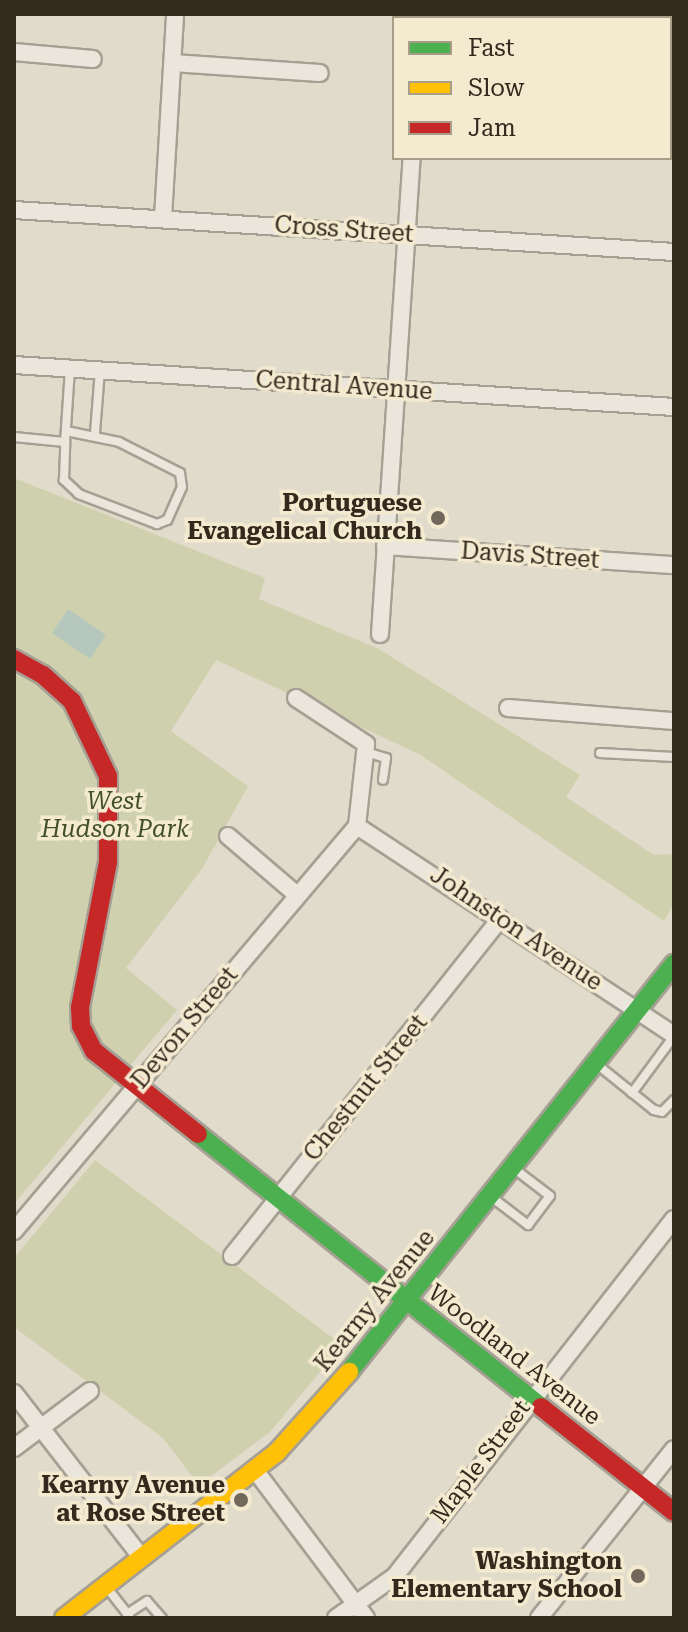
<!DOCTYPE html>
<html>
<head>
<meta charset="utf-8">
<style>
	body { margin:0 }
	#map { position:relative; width:688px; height:1632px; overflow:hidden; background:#e1dbcb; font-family:"Roboto Serif",serif }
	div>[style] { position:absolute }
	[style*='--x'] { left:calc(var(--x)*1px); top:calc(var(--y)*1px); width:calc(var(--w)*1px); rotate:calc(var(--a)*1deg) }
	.green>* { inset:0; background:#cfd1ae }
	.water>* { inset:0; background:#b6c7bd }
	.roads { filter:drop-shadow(2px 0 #a6a094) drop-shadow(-2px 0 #a6a094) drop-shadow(0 2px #a6a094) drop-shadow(0 -2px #a6a094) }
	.lane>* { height:8px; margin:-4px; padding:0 4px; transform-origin:4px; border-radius:4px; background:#eae6dc }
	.street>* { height:16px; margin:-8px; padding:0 8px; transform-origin:8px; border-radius:8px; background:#eae6dc }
	.fast>* { height:18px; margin:-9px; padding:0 9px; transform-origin:9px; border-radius:9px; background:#4caf50 }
	.slow>* { height:18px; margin:-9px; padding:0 9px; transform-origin:9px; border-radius:9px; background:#ffc107 }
	.jam>* { height:18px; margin:-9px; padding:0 9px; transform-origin:9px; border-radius:9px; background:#c62828 }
	.dots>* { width:22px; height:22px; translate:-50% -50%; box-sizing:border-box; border:4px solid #f3ead0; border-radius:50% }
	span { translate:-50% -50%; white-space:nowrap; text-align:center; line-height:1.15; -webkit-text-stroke:7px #f3ead0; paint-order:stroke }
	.street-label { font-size:24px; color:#34291d }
	.poi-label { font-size:24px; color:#34291d; font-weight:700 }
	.right { translate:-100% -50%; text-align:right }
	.park-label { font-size:24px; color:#435025; font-style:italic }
	.frame { position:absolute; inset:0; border:16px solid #34291d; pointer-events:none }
	.legend { position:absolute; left:392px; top:16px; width:280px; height:144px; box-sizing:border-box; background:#f3ead0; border:2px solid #a79d88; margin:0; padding:10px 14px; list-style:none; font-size:24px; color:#34291d }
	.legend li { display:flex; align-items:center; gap:16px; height:40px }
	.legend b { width:40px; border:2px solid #a79d88 }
</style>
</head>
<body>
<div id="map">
	<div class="green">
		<div style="clip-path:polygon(14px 478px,265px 578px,259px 599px,379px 649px,580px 775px,566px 797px,654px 855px,674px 854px,674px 904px,664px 921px,419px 754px,216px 660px,171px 731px,248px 786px,202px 869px,126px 968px,177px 1010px,14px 1204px)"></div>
		<div style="clip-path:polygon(95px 1160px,342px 1345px,271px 1431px,199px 1485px,163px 1438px,14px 1327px,14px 1258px)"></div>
	</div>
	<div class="water">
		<div style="clip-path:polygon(68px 609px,106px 635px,90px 659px,52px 633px)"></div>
	</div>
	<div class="roads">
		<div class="lane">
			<div style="--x:66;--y:431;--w:54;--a:11.7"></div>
			<div style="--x:119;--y:442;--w:68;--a:26.9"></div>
			<div style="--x:180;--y:473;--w:14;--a:82"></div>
			<div style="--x:182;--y:487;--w:36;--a:114"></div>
			<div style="--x:167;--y:520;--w:11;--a:158"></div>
			<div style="--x:157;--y:524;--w:84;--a:-159"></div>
			<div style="--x:79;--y:494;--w:21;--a:-137"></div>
			<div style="--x:64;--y:480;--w:38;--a:-88"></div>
			<div style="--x:65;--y:442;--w:73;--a:-86.1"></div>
			<div style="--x:95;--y:433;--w:63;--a:-85.5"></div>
			<div style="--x:14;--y:437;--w:51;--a:5.6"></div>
			<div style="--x:366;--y:752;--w:21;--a:17"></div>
			<div style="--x:386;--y:758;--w:22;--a:98"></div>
			<div style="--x:600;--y:753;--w:74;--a:3.1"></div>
			<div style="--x:599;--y:1066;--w:70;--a:38.7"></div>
			<div style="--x:654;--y:1110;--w:8;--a:14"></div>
			<div style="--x:662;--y:1112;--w:17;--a:-45"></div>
			<div style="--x:632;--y:1093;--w:71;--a:-53.6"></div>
			<div style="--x:494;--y:1199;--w:43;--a:37.4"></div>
			<div style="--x:528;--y:1225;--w:36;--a:-53"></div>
			<div style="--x:550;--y:1196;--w:43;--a:-142.6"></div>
			<div style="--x:108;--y:1589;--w:34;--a:52"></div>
			<div style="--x:127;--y:1614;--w:24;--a:-33"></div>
			<div style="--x:147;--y:1601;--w:23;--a:49"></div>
		</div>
		<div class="street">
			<div style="--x:422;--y:18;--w:4;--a:-90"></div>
			<div style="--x:14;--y:52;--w:79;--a:5.1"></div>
			<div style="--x:173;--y:63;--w:147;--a:3.9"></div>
			<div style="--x:670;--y:97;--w:4;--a:0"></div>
			<div style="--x:14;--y:210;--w:661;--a:3.64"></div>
			<div style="--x:163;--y:218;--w:204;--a:-86.6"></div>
			<div style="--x:14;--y:365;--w:661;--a:3.64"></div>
			<div style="--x:385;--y:546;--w:290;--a:3.8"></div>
			<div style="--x:380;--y:634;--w:477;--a:-86.2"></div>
			<div style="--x:296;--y:698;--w:84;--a:33.3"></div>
			<div style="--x:366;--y:744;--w:82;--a:96.3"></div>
			<div style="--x:508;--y:708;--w:167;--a:4.5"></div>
			<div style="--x:357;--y:826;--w:380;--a:33.4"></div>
			<div style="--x:228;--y:836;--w:89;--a:40.5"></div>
			<div style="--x:14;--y:1231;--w:531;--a:-49.74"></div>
			<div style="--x:232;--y:1256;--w:431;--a:-51.5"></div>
			<div style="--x:14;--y:1393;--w:207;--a:52.2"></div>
			<div style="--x:14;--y:1448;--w:95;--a:-36.9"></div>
			<div style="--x:255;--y:1470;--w:185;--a:53.1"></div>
			<div style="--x:336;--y:1618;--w:72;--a:-35.4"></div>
			<div style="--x:395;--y:1576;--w:453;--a:-52"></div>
			<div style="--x:539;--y:1618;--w:216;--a:-51.4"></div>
		</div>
		<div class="fast">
			<div style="--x:198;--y:1134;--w:438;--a:38.5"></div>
			<div style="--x:349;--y:1372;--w:522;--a:-51.46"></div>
		</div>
		<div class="slow">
			<div style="--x:64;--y:1618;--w:270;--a:-37.9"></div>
			<div style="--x:277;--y:1452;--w:108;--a:-48"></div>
		</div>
		<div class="jam">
			<div style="--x:14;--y:659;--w:33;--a:29"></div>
			<div style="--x:43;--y:675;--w:39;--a:42"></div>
			<div style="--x:72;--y:701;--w:83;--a:64.4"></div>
			<div style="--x:108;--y:776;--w:86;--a:90"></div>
			<div style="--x:108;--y:862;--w:148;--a:100.9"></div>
			<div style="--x:80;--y:1007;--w:19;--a:87"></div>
			<div style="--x:81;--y:1026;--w:28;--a:63"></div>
			<div style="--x:94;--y:1051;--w:133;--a:38.6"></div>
			<div style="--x:541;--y:1407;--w:169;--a:38.3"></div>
		</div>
	</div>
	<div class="dots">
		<div style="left:438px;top:518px;background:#71675a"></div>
		<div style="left:241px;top:1500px;background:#71675a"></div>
		<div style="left:638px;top:1576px;background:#71675a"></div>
	</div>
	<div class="street-label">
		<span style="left:344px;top:230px;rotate:4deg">Cross Street</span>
		<span style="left:344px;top:386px;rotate:4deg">Central Avenue</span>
		<span style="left:530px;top:556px;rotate:4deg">Davis Street</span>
		<span style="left:516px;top:929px;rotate:34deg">Johnston Avenue</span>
		<span style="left:185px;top:1028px;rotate:-50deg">Devon Street</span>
		<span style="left:366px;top:1088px;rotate:-51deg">Chestnut Street</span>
		<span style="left:375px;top:1301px;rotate:-51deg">Kearny Avenue</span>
		<span style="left:514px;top:1355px;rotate:38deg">Woodland Avenue</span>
		<span style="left:481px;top:1462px;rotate:-53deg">Maple Street</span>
	</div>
	<div class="poi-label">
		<span class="right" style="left:422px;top:518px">Portuguese<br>Evangelical Church</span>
		<span class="right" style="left:225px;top:1500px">Kearny Avenue<br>at Rose Street</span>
		<span class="right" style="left:622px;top:1576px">Washington<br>Elementary School</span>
	</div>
	<div class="park-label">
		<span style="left:115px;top:816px">West<br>Hudson Park</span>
	</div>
	<div class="frame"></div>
	<ul class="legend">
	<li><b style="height:10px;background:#4caf50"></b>Fast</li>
	<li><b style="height:10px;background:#ffc107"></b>Slow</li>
	<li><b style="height:10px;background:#c62828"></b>Jam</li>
	</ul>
</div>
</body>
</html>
